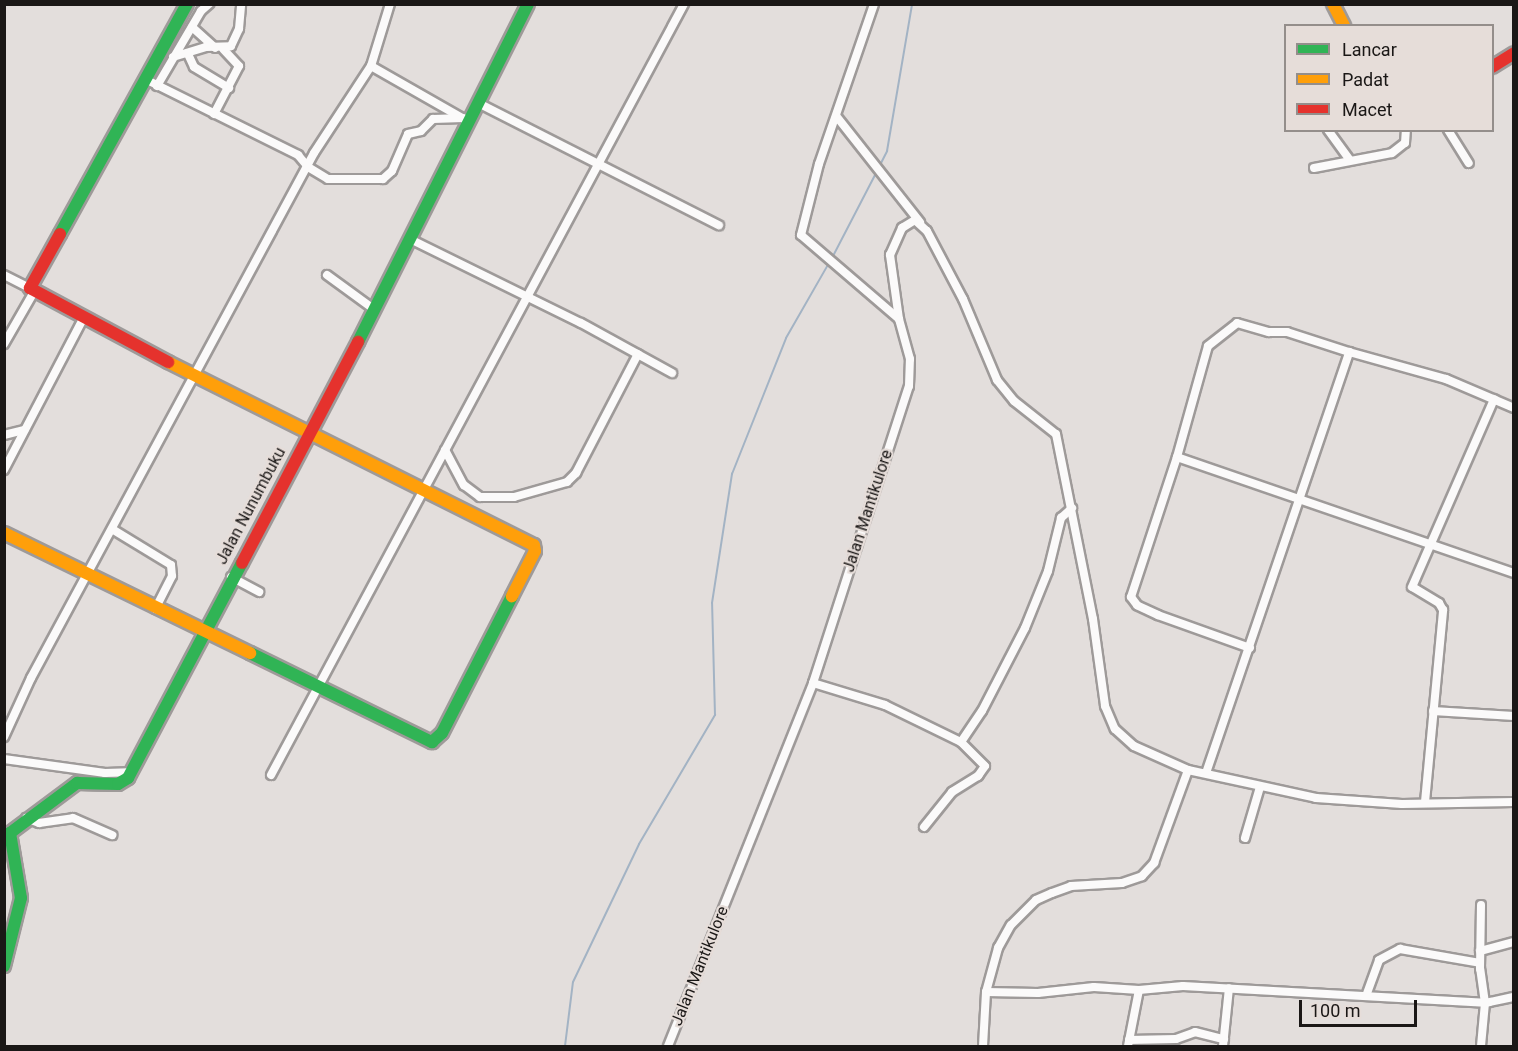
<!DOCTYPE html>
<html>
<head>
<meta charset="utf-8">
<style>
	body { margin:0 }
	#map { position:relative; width:1518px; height:1051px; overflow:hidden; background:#e3dedc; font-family:Roboto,sans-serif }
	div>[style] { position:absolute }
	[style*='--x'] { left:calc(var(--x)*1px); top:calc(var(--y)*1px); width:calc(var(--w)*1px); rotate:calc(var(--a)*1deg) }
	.stream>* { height:2px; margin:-1px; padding:0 1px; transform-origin:1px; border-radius:1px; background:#a3b3c4 }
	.roads { filter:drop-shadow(2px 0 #9e9a99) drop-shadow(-2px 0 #9e9a99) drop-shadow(0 2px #9e9a99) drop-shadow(0 -2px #9e9a99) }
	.street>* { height:8px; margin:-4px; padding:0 4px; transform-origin:4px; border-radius:4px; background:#fbfafa }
	.fast>* { height:12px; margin:-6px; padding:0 6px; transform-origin:6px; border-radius:6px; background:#30b455 }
	.slow>* { height:12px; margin:-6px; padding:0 6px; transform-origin:6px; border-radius:6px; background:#ff9f0a }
	.jam>* { height:12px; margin:-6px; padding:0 6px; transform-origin:6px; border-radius:6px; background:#e5322d }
	span { translate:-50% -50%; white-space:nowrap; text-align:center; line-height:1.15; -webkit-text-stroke:4.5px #e6ddd9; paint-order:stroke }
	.street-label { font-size:16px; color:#1a1716 }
	.frame { position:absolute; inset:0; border:6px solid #1a1716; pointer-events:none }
	.legend { position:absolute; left:1284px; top:24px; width:210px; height:108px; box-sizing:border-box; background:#e6ddd9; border:2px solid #948e8b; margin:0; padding:8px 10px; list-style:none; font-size:18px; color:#1a1716 }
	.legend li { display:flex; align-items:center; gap:12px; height:30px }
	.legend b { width:30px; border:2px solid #948e8b }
	.scale { position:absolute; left:1299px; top:1000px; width:118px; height:27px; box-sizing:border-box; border:3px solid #1a1716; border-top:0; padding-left:8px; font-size:18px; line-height:21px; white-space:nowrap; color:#1a1716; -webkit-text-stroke:4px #e6ddd9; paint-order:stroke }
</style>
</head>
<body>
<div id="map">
	<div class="stream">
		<div style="--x:879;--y:167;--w:18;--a:-63"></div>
		<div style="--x:887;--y:151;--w:149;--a:-80.3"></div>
		<div style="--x:832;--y:258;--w:96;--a:-62.6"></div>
		<div style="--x:565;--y:1046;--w:64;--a:-82.9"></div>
		<div style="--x:573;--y:982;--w:153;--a:-64.4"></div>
		<div style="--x:639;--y:844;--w:150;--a:-59.5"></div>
		<div style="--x:715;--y:715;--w:112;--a:-91.5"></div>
		<div style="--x:712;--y:603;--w:131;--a:-81.2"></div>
		<div style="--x:732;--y:474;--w:146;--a:-68.3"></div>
		<div style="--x:786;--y:338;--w:86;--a:-60.2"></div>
	</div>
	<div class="roads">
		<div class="street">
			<div style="--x:192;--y:27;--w:31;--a:42"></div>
			<div style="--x:188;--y:54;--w:14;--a:65"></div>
			<div style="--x:194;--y:67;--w:41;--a:31"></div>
			<div style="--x:173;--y:57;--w:34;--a:-17"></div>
			<div style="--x:206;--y:47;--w:25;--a:-2"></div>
			<div style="--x:231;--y:46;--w:19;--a:-65"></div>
			<div style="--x:239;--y:29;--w:25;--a:-85"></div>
			<div style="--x:371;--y:66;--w:107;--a:29.7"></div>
			<div style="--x:147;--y:80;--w:169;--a:26.4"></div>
			<div style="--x:298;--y:155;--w:16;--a:50"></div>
			<div style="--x:308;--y:167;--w:23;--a:31"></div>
			<div style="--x:328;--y:179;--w:55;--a:0"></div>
			<div style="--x:383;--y:179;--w:12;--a:-42"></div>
			<div style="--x:392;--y:171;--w:40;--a:-66.6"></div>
			<div style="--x:408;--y:134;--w:13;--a:-13"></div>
			<div style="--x:421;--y:131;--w:17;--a:-45"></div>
			<div style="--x:433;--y:119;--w:30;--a:-2"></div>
			<div style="--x:157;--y:86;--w:87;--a:-59.6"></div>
			<div style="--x:201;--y:11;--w:11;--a:-41"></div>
			<div style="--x:480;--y:104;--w:268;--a:26.9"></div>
			<div style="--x:214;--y:114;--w:54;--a:-62.5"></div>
			<div style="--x:239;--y:66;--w:23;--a:-133"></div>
			<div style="--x:837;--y:117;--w:134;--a:51.7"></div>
			<div style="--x:1328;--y:130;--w:37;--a:54"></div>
			<div style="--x:1448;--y:130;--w:39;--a:58"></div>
			<div style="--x:1314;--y:168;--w:79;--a:-10.9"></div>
			<div style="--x:1392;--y:153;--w:16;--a:-38"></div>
			<div style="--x:1405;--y:143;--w:13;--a:-86"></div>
			<div style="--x:412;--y:240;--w:188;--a:26.2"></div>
			<div style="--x:581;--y:323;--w:104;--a:28.8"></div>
			<div style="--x:4;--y:275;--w:29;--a:27"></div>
			<div style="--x:327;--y:275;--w:59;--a:36.1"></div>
			<div style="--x:899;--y:319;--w:65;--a:-98"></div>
			<div style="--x:890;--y:255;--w:30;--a:-66"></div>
			<div style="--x:902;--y:228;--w:15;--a:-32"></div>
			<div style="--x:915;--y:220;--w:16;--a:43"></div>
			<div style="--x:927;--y:231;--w:77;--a:62.1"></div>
			<div style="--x:963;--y:299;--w:88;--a:67.2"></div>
			<div style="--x:997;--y:380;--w:27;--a:51"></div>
			<div style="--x:1014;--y:401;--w:53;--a:38.2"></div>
			<div style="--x:1056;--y:434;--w:189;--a:78.7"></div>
			<div style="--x:1093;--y:619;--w:88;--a:82.1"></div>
			<div style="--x:1105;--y:706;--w:25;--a:67"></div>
			<div style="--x:1115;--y:729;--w:25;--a:42"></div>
			<div style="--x:1134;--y:746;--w:59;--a:24"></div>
			<div style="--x:1188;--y:770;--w:131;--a:12.3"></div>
			<div style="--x:1316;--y:798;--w:86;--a:4"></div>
			<div style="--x:1402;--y:804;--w:112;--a:-1"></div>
			<div style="--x:4;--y:344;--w:62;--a:-60.1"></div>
			<div style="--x:4;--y:435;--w:21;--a:-14"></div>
			<div style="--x:445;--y:450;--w:40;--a:62"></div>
			<div style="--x:464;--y:485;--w:20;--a:37"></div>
			<div style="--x:480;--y:497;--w:34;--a:0"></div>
			<div style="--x:514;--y:497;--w:55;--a:-15.8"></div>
			<div style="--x:567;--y:482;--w:13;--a:-45"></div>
			<div style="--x:576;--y:473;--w:134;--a:-62.5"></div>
			<div style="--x:1177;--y:457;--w:356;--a:19"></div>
			<div style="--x:4;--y:470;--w:170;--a:-62.4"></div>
			<div style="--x:112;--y:529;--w:69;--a:31.4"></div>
			<div style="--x:171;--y:565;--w:11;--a:85"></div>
			<div style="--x:172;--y:576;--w:37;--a:117"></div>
			<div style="--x:231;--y:577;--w:32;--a:28"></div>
			<div style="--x:1250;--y:648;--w:98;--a:-160.3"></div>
			<div style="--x:1158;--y:615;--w:23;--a:-155"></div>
			<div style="--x:1137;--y:605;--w:10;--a:-127"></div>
			<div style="--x:1131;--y:597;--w:147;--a:-71.8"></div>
			<div style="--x:1177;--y:457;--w:115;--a:-74.4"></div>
			<div style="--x:1208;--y:346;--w:37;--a:-38"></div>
			<div style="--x:1237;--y:323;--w:33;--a:16"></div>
			<div style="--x:1269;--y:332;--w:18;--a:0"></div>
			<div style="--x:1287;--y:332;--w:65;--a:17.9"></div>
			<div style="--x:813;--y:683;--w:75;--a:17"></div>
			<div style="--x:885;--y:705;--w:85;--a:26"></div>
			<div style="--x:961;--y:742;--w:37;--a:-56"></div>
			<div style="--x:982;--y:711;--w:93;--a:-62.6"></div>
			<div style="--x:1025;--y:628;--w:61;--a:-68"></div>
			<div style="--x:1048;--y:571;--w:55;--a:-76.2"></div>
			<div style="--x:1061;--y:518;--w:15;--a:-42"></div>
			<div style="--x:1433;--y:711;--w:81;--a:3.5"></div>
			<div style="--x:4;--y:737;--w:65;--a:-65.4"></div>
			<div style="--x:31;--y:678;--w:596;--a:-61.67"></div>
			<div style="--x:314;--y:153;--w:104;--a:-56.8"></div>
			<div style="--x:371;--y:66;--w:65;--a:-73"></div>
			<div style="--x:4;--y:759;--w:102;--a:7.9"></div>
			<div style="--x:105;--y:773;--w:24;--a:-2"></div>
			<div style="--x:1206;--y:773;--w:445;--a:-71.2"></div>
			<div style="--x:1349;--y:352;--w:101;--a:15.6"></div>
			<div style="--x:1446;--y:379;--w:74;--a:23.1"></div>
			<div style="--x:271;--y:775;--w:875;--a:-61.82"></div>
			<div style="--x:1425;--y:802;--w:193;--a:-84.6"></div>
			<div style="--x:1443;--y:610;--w:8;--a:-120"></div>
			<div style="--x:1439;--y:603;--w:31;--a:-149"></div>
			<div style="--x:1412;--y:587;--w:205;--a:-66.4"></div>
			<div style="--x:26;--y:818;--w:14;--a:21"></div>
			<div style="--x:39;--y:823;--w:34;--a:-8"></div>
			<div style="--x:73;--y:818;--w:43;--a:23.6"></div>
			<div style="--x:924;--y:827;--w:45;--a:-51.3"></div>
			<div style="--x:952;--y:792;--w:31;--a:-32"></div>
			<div style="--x:978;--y:776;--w:12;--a:-55"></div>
			<div style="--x:985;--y:766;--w:34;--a:-135"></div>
			<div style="--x:1245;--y:838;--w:53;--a:-73.6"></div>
			<div style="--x:1480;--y:951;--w:35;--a:-15"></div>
			<div style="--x:986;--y:992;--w:52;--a:1.1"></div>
			<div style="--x:1038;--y:993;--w:56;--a:-6.1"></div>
			<div style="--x:1094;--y:987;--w:45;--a:3.8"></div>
			<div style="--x:1139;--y:990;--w:44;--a:-5.2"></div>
			<div style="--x:1183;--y:986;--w:302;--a:3.2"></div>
			<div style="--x:1485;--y:1003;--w:30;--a:-12"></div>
			<div style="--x:1366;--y:996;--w:38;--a:-70"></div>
			<div style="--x:1379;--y:960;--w:24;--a:-28"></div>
			<div style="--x:1400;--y:949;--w:81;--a:9.9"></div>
			<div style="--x:1129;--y:1040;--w:47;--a:-1.2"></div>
			<div style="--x:1176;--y:1039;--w:20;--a:-20"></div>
			<div style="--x:1195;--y:1032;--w:30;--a:14"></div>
			<div style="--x:668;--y:1046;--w:391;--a:-68.2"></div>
			<div style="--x:813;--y:683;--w:312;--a:-72.1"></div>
			<div style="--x:909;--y:386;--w:27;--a:-88"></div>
			<div style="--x:910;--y:359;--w:41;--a:-105.4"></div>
			<div style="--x:899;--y:319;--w:129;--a:-139.4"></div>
			<div style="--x:801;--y:235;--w:73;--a:-75.8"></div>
			<div style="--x:819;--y:164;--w:169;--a:-71"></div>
			<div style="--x:983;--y:1046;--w:54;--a:-86.8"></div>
			<div style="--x:986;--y:992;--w:46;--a:-74.7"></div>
			<div style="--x:998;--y:948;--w:26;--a:-61"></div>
			<div style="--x:1011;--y:925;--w:35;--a:-45"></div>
			<div style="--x:1036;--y:900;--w:17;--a:-24"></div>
			<div style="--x:1052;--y:893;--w:20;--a:-20"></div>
			<div style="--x:1071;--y:886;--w:51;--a:-3.4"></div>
			<div style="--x:1122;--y:883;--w:21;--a:-19"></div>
			<div style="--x:1142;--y:876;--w:18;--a:-47"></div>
			<div style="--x:1154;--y:863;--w:99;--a:-69.9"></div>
			<div style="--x:1128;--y:1046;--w:57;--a:-78.9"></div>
			<div style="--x:1223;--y:1046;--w:58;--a:-84.1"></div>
			<div style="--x:1481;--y:1046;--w:43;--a:-84.7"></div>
			<div style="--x:1485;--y:1003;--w:34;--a:-98"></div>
			<div style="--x:1480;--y:969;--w:64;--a:-89.1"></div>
		</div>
		<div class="fast">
			<div style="--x:60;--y:234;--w:263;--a:-61.1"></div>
			<div style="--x:358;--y:342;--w:378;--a:-63.3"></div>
			<div style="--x:250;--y:653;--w:203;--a:26.1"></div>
			<div style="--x:432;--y:742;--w:13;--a:-42"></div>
			<div style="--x:442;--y:733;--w:154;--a:-62.9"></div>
			<div style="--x:4;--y:966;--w:70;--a:-76"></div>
			<div style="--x:21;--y:898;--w:66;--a:-99.6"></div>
			<div style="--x:10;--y:833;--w:84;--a:-36.7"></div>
			<div style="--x:77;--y:783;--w:41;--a:1.4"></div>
			<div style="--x:118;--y:784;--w:12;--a:-31"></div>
			<div style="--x:128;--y:778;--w:243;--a:-62.1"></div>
		</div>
		<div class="slow">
			<div style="--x:1333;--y:4;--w:25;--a:63"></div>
			<div style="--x:168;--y:362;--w:409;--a:26.6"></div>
			<div style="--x:534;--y:545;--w:6;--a:81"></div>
			<div style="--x:535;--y:551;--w:51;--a:117.1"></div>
			<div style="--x:4;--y:533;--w:274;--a:26"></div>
		</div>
		<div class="jam">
			<div style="--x:1492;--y:67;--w:26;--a:-32"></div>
			<div style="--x:60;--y:234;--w:62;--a:119.1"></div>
			<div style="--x:30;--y:288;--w:157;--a:28.2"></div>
			<div style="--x:242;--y:563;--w:250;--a:-62.3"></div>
		</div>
	</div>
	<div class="street-label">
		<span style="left:251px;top:506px;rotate:-62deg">Jalan Nunumbuku</span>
		<span style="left:868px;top:511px;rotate:-72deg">Jalan Mantikulore</span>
		<span style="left:700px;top:966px;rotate:-68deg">Jalan Mantikulore</span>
	</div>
	<div class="frame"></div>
	<ul class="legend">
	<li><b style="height:8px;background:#30b455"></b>Lancar</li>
	<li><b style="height:8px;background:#ff9f0a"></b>Padat</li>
	<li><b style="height:8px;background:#e5322d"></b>Macet</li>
	</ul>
	<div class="scale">100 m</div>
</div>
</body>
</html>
